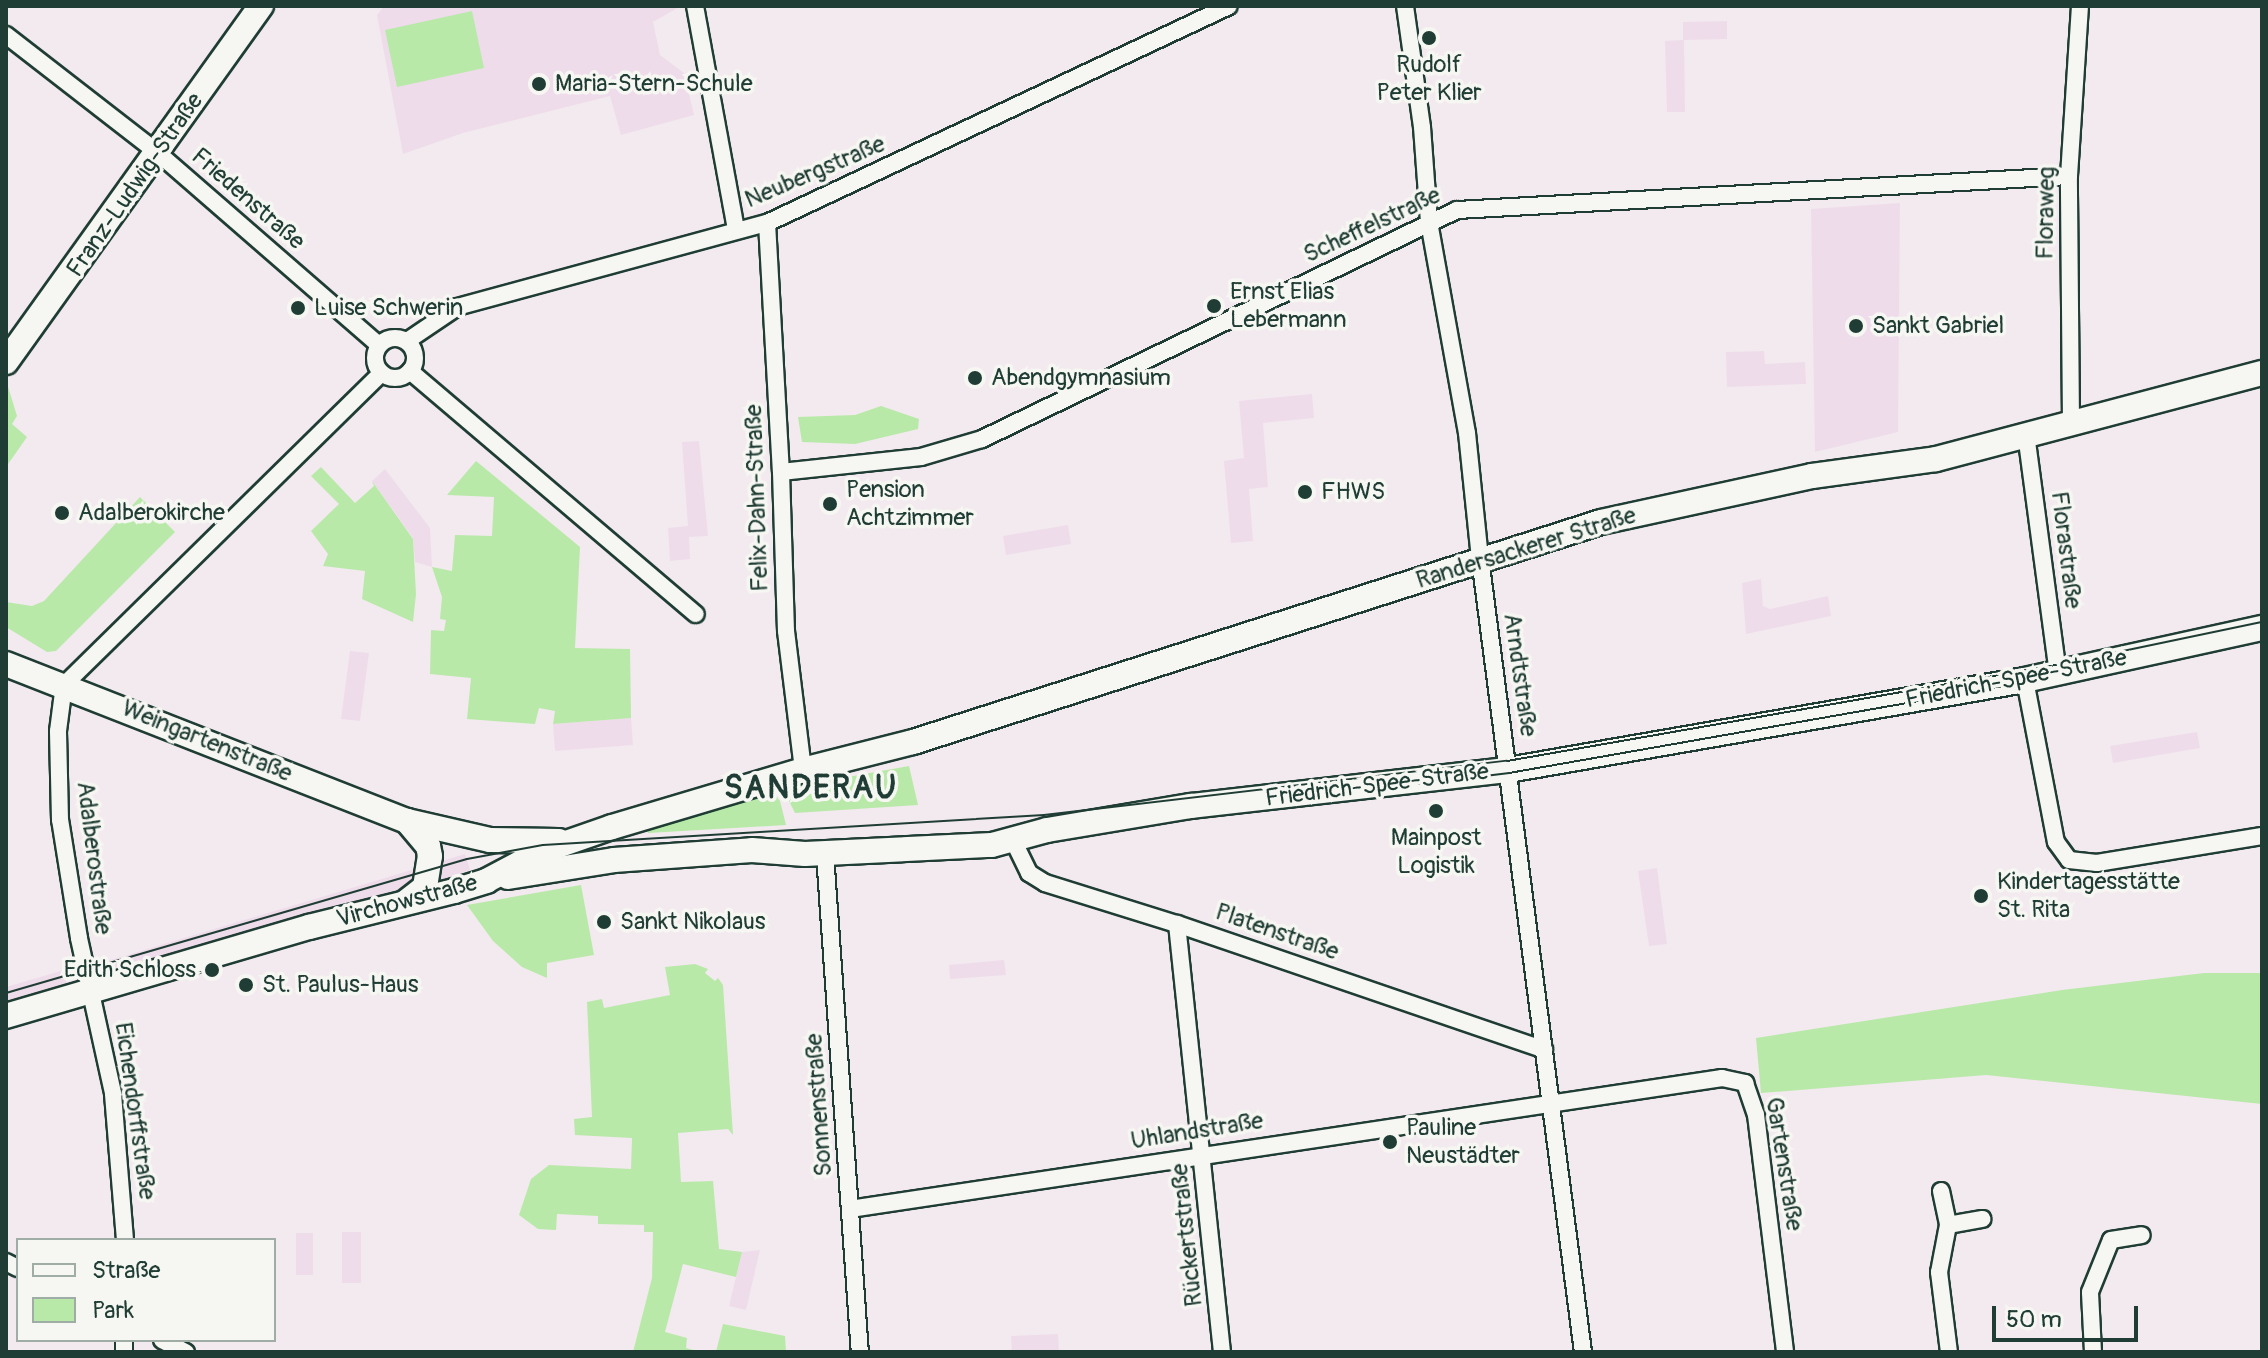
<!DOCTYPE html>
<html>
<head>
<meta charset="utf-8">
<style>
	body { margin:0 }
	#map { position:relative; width:2268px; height:1358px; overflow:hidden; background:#f3eaef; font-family:Pangolin,sans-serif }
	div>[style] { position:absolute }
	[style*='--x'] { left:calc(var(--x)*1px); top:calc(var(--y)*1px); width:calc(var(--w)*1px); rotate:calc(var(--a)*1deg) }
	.built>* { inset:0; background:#efdceb }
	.green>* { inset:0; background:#b8e9a8 }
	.roads { filter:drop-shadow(2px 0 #1f3d34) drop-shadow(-2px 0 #1f3d34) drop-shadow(0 2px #1f3d34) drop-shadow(0 -2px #1f3d34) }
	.street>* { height:16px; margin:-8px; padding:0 8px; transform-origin:8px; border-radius:8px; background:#f6f6f2 }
	.street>.ring { margin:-8px; padding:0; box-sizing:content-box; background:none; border:16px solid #f6f6f2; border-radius:50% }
	.secondary>* { height:24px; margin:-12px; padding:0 12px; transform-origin:12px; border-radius:12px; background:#f6f6f2 }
	.tram>* { height:2px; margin:-1px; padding:0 1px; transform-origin:1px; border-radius:1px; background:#1f3d34 }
	.dots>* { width:22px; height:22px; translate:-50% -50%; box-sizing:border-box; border:4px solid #f6f6f2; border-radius:50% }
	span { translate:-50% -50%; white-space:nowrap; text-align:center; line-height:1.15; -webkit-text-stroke:7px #f6f6f2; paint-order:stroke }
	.poi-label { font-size:24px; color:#1f3d34 }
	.left { translate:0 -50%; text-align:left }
	.right { translate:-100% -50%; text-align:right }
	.street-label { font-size:24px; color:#1f3d34 }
	.district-label { font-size:32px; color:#1f3d34; font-weight:700; letter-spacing:2px }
	.frame { position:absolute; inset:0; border:8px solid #1f3d34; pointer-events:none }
	.legend { position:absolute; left:16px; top:1238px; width:260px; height:104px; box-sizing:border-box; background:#f6f6f2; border:2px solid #a0aca6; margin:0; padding:10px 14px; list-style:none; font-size:24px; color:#1f3d34 }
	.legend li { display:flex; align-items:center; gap:16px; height:40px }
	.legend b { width:40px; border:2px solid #a0aca6 }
	.scale { position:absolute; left:1992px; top:1306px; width:146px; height:36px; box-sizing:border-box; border:4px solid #1f3d34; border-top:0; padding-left:10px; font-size:24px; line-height:28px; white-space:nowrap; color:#1f3d34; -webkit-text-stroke:6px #f6f6f2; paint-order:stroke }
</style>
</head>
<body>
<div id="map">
	<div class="built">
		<div style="clip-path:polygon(384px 6px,681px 6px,653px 22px,660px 55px,684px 73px,694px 115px,621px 135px,610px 96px,463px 133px,403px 154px,377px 15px)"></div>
		<div style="clip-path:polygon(1727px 21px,1727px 39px,1684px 40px,1685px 112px,1667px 112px,1665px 41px,1683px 40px,1683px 22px)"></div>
		<div style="clip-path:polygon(1900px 203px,1898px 432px,1815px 452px,1811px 209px)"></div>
		<div style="clip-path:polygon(1764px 351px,1765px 364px,1805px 362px,1806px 384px,1727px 387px,1726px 352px)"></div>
		<div style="clip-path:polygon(1312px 394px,1314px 418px,1263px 423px,1268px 487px,1249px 489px,1253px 541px,1231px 543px,1224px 461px,1244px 458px,1239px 401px)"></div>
		<div style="clip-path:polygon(699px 441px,708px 536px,689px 537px,690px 559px,670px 561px,668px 528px,688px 526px,682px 442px)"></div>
		<div style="clip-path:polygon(385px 469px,430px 528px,432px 567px,415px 562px,413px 538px,372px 481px)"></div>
		<div style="clip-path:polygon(1068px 525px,1071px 544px,1006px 555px,1003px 536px)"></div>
		<div style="clip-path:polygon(1761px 579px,1763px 606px,1770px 609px,1828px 596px,1831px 616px,1746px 634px,1742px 583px)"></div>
		<div style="clip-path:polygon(350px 651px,369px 653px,360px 721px,341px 719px)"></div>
		<div style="clip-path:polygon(631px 718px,633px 745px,555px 751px,553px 724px)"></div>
		<div style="clip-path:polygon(2197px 732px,2200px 748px,2113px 763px,2110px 746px)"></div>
		<div style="clip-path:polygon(465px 854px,470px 870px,389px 898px,97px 979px,94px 965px)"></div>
		<div style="clip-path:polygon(1657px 868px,1667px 944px,1649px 946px,1638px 871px)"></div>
		<div style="clip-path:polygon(1004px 960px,1006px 975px,950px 979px,949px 965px)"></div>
		<div style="clip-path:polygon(64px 970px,67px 987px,6px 1004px,6px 987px)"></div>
		<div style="clip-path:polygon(342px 1232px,361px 1232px,361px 1283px,342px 1283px)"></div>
		<div style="clip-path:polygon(296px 1233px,313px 1233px,313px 1275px,296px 1275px)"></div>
		<div style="clip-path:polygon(760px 1250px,746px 1310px,729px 1306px,742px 1252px)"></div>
		<div style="clip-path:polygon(1058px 1334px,1059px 1351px,1012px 1352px,1011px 1336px)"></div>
	</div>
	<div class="green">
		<div style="clip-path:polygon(472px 11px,484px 68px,397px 87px,385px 30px)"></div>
		<div style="clip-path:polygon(6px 380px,17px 416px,12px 424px,27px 437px,6px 467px)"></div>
		<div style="clip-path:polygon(881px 406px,919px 419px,918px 429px,855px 444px,802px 442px,798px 417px,855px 415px)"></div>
		<div style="clip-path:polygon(476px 461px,580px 547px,575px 648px,630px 649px,631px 718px,553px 724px,555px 711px,539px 708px,535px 724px,467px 719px,471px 678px,430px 674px,431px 630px,444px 631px,446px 620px,440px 619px,442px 597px,432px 567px,452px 571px,455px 535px,492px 536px,494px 497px,447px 495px)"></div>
		<div style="clip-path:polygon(321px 467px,355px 503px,374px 486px,372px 481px,413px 539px,416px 594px,413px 622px,362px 599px,365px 571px,323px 566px,328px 554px,311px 531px,339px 504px,311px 476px)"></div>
		<div style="clip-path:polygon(140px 497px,175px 532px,56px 651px,47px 652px,6px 627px,6px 602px,32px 606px,44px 601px)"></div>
		<div style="clip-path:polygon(909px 766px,918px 805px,795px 813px,788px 799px,792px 787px)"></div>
		<div style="clip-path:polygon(772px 791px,780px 801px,786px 825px,648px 833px,647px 828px)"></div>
		<div style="clip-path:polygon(581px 885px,594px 955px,547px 963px,547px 978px,522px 967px,493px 941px,467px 905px)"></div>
		<div style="clip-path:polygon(695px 964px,708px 969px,705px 973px,715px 981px,718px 978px,723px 985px,733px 1135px,728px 1129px,678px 1133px,681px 1182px,713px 1181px,719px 1249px,742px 1252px,736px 1277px,683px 1264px,665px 1332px,687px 1338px,686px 1348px,701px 1352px,633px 1352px,652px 1278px,653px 1232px,644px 1232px,644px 1225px,598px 1224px,598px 1216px,557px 1214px,556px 1230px,538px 1229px,519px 1215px,531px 1179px,549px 1165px,631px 1169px,632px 1138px,575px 1135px,574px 1119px,592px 1117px,587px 1002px,602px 999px,604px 1008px,670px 995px,665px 967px)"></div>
		<div style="clip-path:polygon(2204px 973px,2262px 973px,2262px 1104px,1986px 1075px,1761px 1093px,1756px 1038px,2062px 990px)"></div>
		<div style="clip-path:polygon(723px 1324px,785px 1336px,786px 1352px,716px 1352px)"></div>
	</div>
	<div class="roads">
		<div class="street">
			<div style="--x:695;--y:6;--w:228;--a:79.6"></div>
			<div style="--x:1405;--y:6;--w:122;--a:82"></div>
			<div style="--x:1422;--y:127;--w:95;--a:85.8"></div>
			<div style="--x:1429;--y:222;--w:214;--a:79.8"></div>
			<div style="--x:1467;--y:433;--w:126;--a:84.1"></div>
			<div style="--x:1480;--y:558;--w:801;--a:82.61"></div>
			<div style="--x:6;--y:35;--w:192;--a:37.8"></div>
			<div style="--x:158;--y:153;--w:293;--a:41"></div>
			<div style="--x:767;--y:223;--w:249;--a:86.8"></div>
			<div style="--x:781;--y:472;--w:159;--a:88.2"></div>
			<div style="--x:786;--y:631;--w:140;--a:83"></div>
			<div class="ring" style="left:375px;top:338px;width:24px;height:24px"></div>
			<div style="--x:407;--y:341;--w:60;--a:-34.2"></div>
			<div style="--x:457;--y:307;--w:321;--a:-15.2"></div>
			<div style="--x:767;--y:223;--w:510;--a:-25.16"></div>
			<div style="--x:410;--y:371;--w:375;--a:40.4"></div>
			<div style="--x:2071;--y:422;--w:246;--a:-90.5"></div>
			<div style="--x:2069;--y:176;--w:170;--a:-86.3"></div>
			<div style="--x:2026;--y:434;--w:241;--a:82.4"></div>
			<div style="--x:781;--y:472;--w:141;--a:-6.1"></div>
			<div style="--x:921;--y:457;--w:64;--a:-16.4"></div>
			<div style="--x:982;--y:439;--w:527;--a:-25.74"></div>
			<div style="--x:1457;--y:210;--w:613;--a:-3.18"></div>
			<div style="--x:2025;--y:680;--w:165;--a:79.2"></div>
			<div style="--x:2056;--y:842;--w:22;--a:54"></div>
			<div style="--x:2069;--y:860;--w:28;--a:6"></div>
			<div style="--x:2097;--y:863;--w:167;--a:-9.3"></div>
			<div style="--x:1013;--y:840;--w:37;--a:64"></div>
			<div style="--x:1029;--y:873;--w:19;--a:32"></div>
			<div style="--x:1045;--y:883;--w:138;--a:17.3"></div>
			<div style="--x:1177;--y:924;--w:388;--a:18.9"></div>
			<div style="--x:825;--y:854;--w:499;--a:86"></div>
			<div style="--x:1177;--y:924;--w:430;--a:84"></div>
			<div style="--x:1941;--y:1191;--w:35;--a:78"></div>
			<div style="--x:1948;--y:1225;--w:48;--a:100.8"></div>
			<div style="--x:1939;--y:1272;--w:81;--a:82.9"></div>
			<div style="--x:850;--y:1209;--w:882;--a:-8.54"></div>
			<div style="--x:1722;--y:1078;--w:24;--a:12"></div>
			<div style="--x:1745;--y:1083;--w:34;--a:71"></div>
			<div style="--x:1756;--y:1115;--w:239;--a:83"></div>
			<div style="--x:1948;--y:1225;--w:35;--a:-10"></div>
			<div style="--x:125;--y:1240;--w:147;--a:-94.7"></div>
			<div style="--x:113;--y:1093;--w:159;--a:-102.4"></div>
			<div style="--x:79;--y:938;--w:120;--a:-99.1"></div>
			<div style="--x:60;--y:820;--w:89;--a:-91.3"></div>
			<div style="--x:58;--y:731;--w:46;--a:-82.6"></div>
			<div style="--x:64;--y:685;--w:445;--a:-44.5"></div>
			<div style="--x:6;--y:1262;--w:13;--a:27"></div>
			<div style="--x:162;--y:1340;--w:27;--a:27"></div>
			<div style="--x:124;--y:1352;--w:12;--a:-90"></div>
			<div style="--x:2093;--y:1352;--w:60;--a:-92.9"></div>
			<div style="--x:2090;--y:1292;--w:56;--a:-68"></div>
			<div style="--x:2111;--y:1240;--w:31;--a:-9"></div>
		</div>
		<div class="secondary">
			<div style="--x:6;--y:362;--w:438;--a:-54.4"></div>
			<div style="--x:6;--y:664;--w:431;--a:21.4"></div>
			<div style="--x:407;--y:821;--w:85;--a:12.9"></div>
			<div style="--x:490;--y:840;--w:69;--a:0.8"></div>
			<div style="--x:508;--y:877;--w:107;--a:-9.1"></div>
			<div style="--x:614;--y:860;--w:138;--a:-4.1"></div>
			<div style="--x:752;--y:850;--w:53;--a:4.3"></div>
			<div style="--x:805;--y:854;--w:187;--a:-2.8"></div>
			<div style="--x:992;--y:845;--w:57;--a:-15.3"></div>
			<div style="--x:1047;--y:830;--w:146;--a:-9.5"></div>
			<div style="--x:1191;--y:806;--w:319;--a:-6.5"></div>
			<div style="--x:1508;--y:770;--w:525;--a:-9.88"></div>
			<div style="--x:2025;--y:680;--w:243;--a:-12.4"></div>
			<div style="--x:406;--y:902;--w:24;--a:-38"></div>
			<div style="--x:425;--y:887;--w:31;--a:-81"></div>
			<div style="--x:430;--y:856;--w:10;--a:-101"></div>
			<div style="--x:428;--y:846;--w:33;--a:-130"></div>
			<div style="--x:6;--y:1016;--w:316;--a:-16.4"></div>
			<div style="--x:309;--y:927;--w:149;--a:-13.9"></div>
			<div style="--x:454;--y:891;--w:34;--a:-17"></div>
			<div style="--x:486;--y:881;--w:64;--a:-27.8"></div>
			<div style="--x:543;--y:851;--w:73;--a:-19.2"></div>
			<div style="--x:612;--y:827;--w:199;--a:-16.6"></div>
			<div style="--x:803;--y:770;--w:114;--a:-14.3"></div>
			<div style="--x:913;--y:742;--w:722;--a:-17.73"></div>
			<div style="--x:1601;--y:522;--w:216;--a:-12.3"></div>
			<div style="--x:1812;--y:476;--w:125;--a:-7.8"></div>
			<div style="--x:1936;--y:459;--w:337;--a:-14.8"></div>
		</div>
	</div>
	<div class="tram">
		<div style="--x:1419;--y:784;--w:91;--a:-7"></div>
		<div style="--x:1509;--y:773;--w:537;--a:-9.97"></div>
		<div style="--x:6;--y:993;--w:480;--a:-16.2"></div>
		<div style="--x:467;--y:859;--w:77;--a:-10.4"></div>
		<div style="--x:543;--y:845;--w:502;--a:-3.43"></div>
		<div style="--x:1044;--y:815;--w:466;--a:-6.7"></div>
		<div style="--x:1507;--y:761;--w:557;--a:-9.92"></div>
		<div style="--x:2056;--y:665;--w:210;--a:-11.8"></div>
	</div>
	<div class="dots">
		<div style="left:1429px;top:38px;background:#1f3d34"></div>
		<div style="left:539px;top:84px;background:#1f3d34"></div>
		<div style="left:1214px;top:306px;background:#1f3d34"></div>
		<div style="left:298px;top:308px;background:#1f3d34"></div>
		<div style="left:1856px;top:326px;background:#1f3d34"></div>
		<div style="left:975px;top:378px;background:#1f3d34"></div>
		<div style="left:1305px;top:492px;background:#1f3d34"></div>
		<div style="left:830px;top:504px;background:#1f3d34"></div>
		<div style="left:62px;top:513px;background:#1f3d34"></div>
		<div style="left:1436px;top:811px;background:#1f3d34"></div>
		<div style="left:1981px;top:896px;background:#1f3d34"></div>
		<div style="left:604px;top:922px;background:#1f3d34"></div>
		<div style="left:212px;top:970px;background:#1f3d34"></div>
		<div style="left:246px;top:985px;background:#1f3d34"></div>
		<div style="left:1390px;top:1142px;background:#1f3d34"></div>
	</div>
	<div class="poi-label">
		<span style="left:1429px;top:79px">Rudolf<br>Peter Klier</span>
		<span class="left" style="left:555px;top:84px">Maria-Stern-Schule</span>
		<span class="left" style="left:1230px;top:306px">Ernst Elias<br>Lebermann</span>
		<span class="left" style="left:314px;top:308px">Luise Schwerin</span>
		<span class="left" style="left:1872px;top:326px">Sankt Gabriel</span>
		<span class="left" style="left:991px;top:378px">Abendgymnasium</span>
		<span class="left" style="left:846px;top:504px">Pension<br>Achtzimmer</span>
		<span class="left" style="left:1321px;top:492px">FHWS</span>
		<span class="left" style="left:78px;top:513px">Adalberokirche</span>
		<span style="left:1436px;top:852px">Mainpost<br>Logistik</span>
		<span class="left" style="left:1997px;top:896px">Kindertagesstätte<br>St. Rita</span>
		<span class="left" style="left:620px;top:922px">Sankt Nikolaus</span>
		<span class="right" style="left:196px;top:970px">Edith Schloss</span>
		<span class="left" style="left:262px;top:985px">St. Paulus-Haus</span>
		<span class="left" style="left:1406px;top:1142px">Pauline<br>Neustädter</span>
	</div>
	<div class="street-label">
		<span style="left:815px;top:172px;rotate:-23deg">Neubergstraße</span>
		<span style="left:135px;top:185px;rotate:-55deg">Franz-Ludwig-Straße</span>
		<span style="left:248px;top:199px;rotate:41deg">Friedenstraße</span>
		<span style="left:2046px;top:213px;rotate:-89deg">Floraweg</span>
		<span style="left:1372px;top:225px;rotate:-25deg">Scheffelstraße</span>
		<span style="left:757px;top:498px;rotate:-92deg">Felix-Dahn-Straße</span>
		<span style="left:1526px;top:548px;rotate:-17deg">Randersackerer Straße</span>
		<span style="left:2066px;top:550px;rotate:83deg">Florastraße</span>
		<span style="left:1520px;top:675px;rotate:82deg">Arndtstraße</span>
		<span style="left:2016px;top:679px;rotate:-11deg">Friedrich-Spee-Straße</span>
		<span style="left:207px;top:741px;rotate:22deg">Weingartenstraße</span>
		<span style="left:1377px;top:785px;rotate:-7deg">Friedrich-Spee-Straße</span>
		<span style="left:94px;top:858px;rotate:83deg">Adalberostraße</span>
		<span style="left:407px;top:901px;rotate:-15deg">Virchowstraße</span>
		<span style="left:1277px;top:932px;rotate:19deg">Platenstraße</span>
		<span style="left:819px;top:1105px;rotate:-94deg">Sonnenstraße</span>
		<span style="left:135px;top:1111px;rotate:82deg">Eichendorffstraße</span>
		<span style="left:1197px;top:1131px;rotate:-9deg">Uhlandstraße</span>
		<span style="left:1784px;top:1164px;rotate:81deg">Gartenstraße</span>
		<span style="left:1187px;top:1235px;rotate:-96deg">Rückertstraße</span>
	</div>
	<div class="district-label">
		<span style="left:811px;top:788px">SANDERAU</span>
	</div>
	<div class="frame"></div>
	<ul class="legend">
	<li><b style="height:10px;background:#f6f6f2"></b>Straße</li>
	<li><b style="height:22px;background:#b8e9a8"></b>Park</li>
	</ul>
	<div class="scale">50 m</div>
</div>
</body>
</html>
